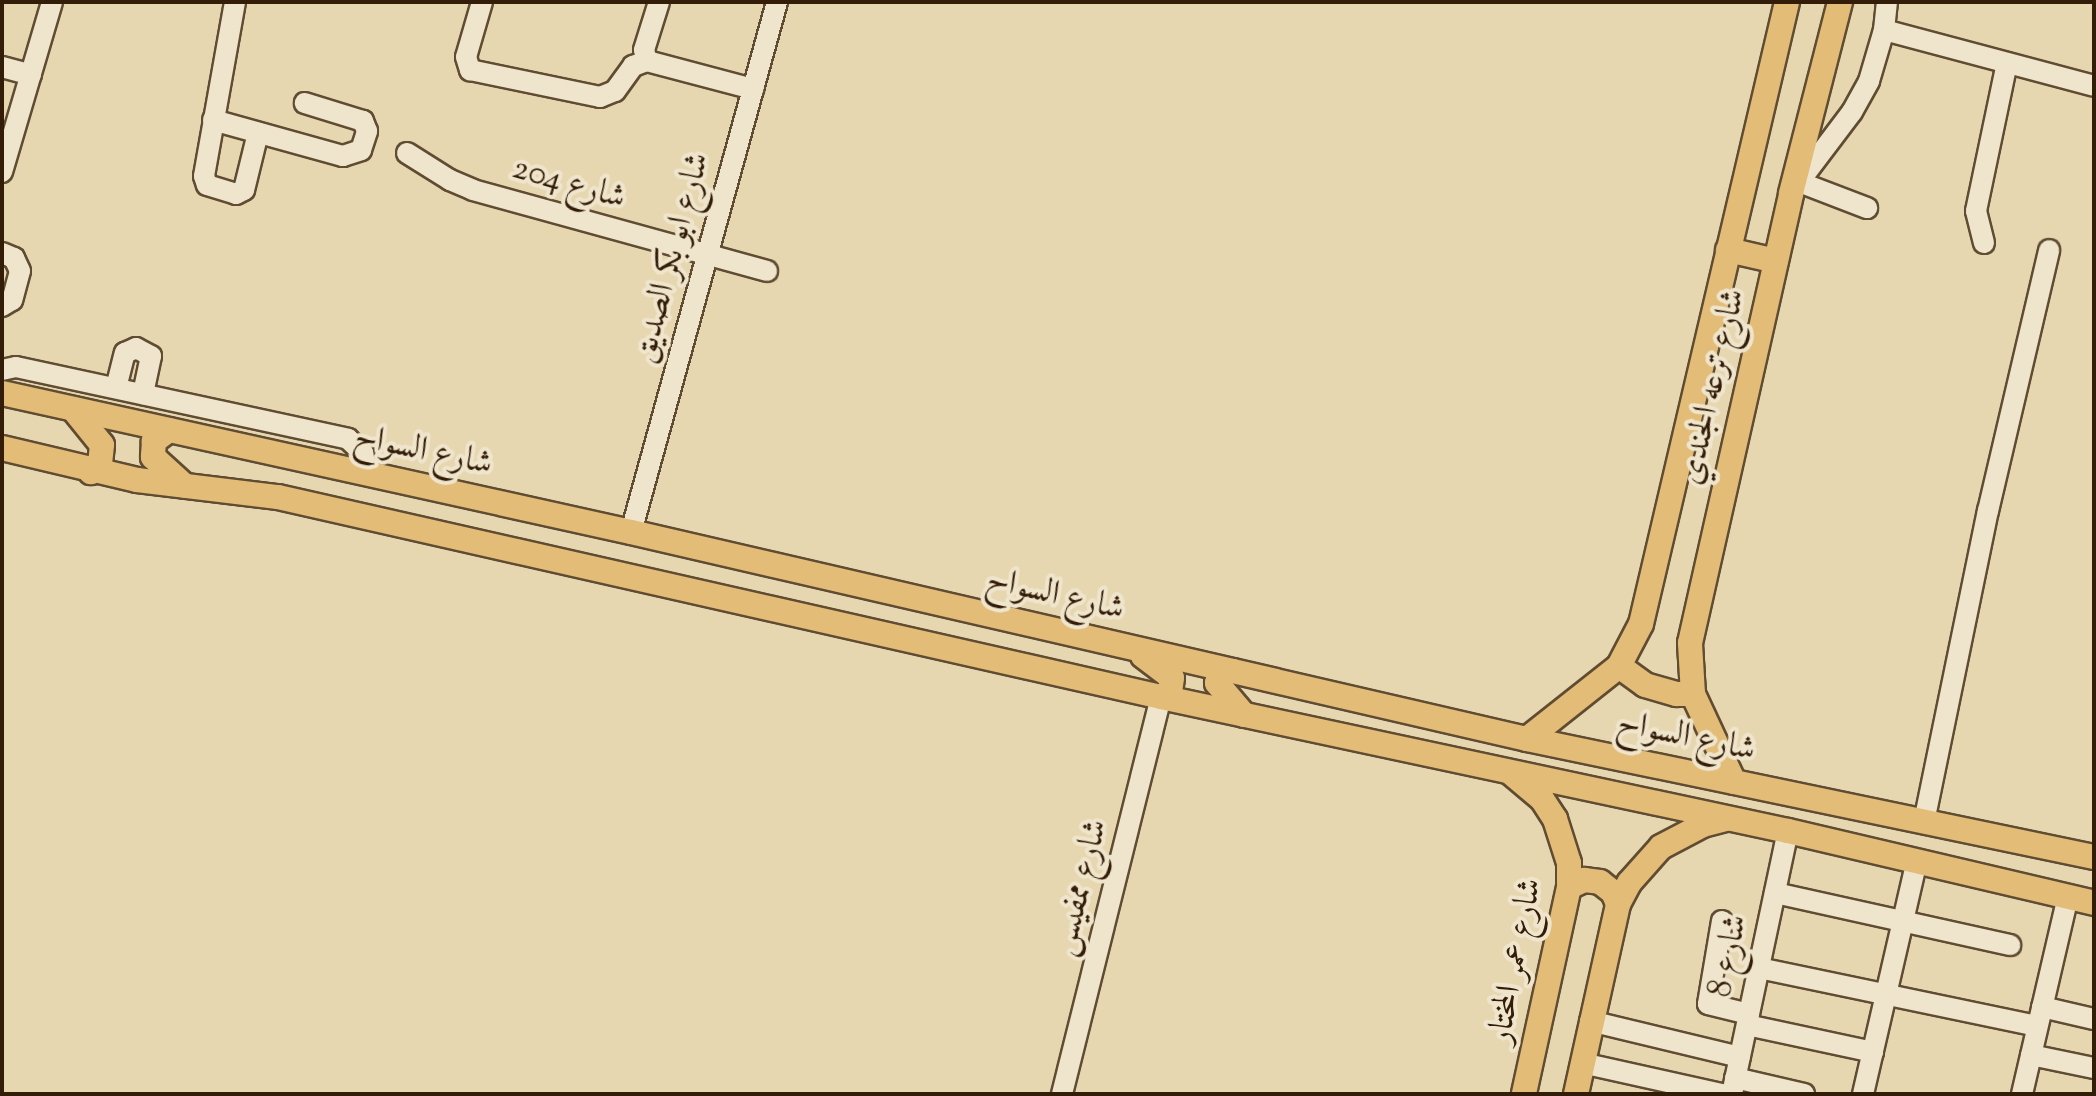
<!DOCTYPE html>
<html>
<head>
<meta charset="utf-8">
<style>
	body { margin:0 }
	#map { position:relative; width:2096px; height:1096px; overflow:hidden; background:#e6d7b0; font-family:"Sorts Mill Goudy",Amiri,serif }
	div>[style] { position:absolute }
	[style*='--x'] { left:calc(var(--x)*1px); top:calc(var(--y)*1px); width:calc(var(--w)*1px); rotate:calc(var(--a)*1deg) }
	.roads { filter:drop-shadow(2px 0 #604c32) drop-shadow(-2px 0 #604c32) drop-shadow(0 2px #604c32) drop-shadow(0 -2px #604c32) }
	.minor>* { height:20px; margin:-10px; padding:0 10px; transform-origin:10px; border-radius:10px; background:#efe5cc }
	.major>* { height:24px; margin:-12px; padding:0 12px; transform-origin:12px; border-radius:12px; background:#e3bc78 }
	span { translate:-50% -50%; white-space:nowrap; text-align:center; line-height:1.15; -webkit-text-stroke:8px #efe5cc; paint-order:stroke }
	.street-label { font-size:34px; color:#331d08 }
	.frame { position:absolute; inset:0; border:4px solid #331d08; pointer-events:none }
</style>
</head>
<body>
<div id="map">
	<div class="roads">
		<div class="minor">
			<div style="--x:235;--y:2;--w:177;--a:100.1"></div>
			<div style="--x:204;--y:176;--w:9;--a:72"></div>
			<div style="--x:207;--y:185;--w:30;--a:17"></div>
			<div style="--x:236;--y:194;--w:9;--a:-27"></div>
			<div style="--x:244;--y:190;--w:59;--a:-76.2"></div>
			<div style="--x:482;--y:2;--w:57;--a:106.2"></div>
			<div style="--x:466;--y:57;--w:14;--a:73"></div>
			<div style="--x:470;--y:70;--w:133;--a:11.7"></div>
			<div style="--x:600;--y:97;--w:16;--a:-22"></div>
			<div style="--x:615;--y:91;--w:31;--a:-54"></div>
			<div style="--x:633;--y:66;--w:15;--a:-20"></div>
			<div style="--x:659;--y:2;--w:50;--a:107.4"></div>
			<div style="--x:644;--y:50;--w:11;--a:75"></div>
			<div style="--x:647;--y:61;--w:110;--a:14.8"></div>
			<div style="--x:1884;--y:30;--w:217;--a:14.9"></div>
			<div style="--x:2;--y:67;--w:30;--a:15"></div>
			<div style="--x:213;--y:120;--w:135;--a:15.5"></div>
			<div style="--x:343;--y:156;--w:19;--a:-18"></div>
			<div style="--x:361;--y:150;--w:20;--a:-72"></div>
			<div style="--x:367;--y:131;--w:11;--a:-112"></div>
			<div style="--x:363;--y:121;--w:61;--a:-162.8"></div>
			<div style="--x:407;--y:153;--w:51;--a:32.1"></div>
			<div style="--x:450;--y:180;--w:25;--a:23"></div>
			<div style="--x:473;--y:190;--w:305;--a:15.4"></div>
			<div style="--x:2;--y:172;--w:177;--a:-73.6"></div>
			<div style="--x:1799;--y:182;--w:73;--a:20.9"></div>
			<div style="--x:1793;--y:190;--w:98;--a:-52.9"></div>
			<div style="--x:1852;--y:112;--w:35;--a:-61"></div>
			<div style="--x:1869;--y:81;--w:53;--a:-73.6"></div>
			<div style="--x:1884;--y:30;--w:28;--a:-84"></div>
			<div style="--x:1984;--y:243;--w:33;--a:-104"></div>
			<div style="--x:1976;--y:211;--w:151;--a:-78.2"></div>
			<div style="--x:2;--y:253;--w:13;--a:23"></div>
			<div style="--x:14;--y:258;--w:14;--a:65"></div>
			<div style="--x:20;--y:271;--w:30;--a:105"></div>
			<div style="--x:12;--y:300;--w:12;--a:149"></div>
			<div style="--x:2;--y:370;--w:14;--a:-12"></div>
			<div style="--x:16;--y:367;--w:340;--a:12.2"></div>
			<div style="--x:348;--y:439;--w:21;--a:43"></div>
			<div style="--x:363;--y:453;--w:20;--a:79"></div>
			<div style="--x:116;--y:388;--w:36;--a:-76"></div>
			<div style="--x:125;--y:353;--w:12;--a:-24"></div>
			<div style="--x:136;--y:348;--w:17;--a:28"></div>
			<div style="--x:151;--y:356;--w:39;--a:102"></div>
			<div style="--x:631;--y:532;--w:550;--a:-74.6"></div>
			<div style="--x:1924;--y:822;--w:318;--a:-78.4"></div>
			<div style="--x:1988;--y:511;--w:268;--a:-76.8"></div>
			<div style="--x:1775;--y:893;--w:241;--a:12.5"></div>
			<div style="--x:1722;--y:921;--w:84;--a:99.6"></div>
			<div style="--x:1708;--y:1004;--w:42;--a:13.7"></div>
			<div style="--x:1759;--y:968;--w:284;--a:11.8"></div>
			<div style="--x:2042;--y:1007;--w:53;--a:13"></div>
			<div style="--x:1590;--y:1021;--w:154;--a:13.5"></div>
			<div style="--x:1747;--y:1025;--w:129;--a:12.1"></div>
			<div style="--x:2031;--y:1055;--w:64;--a:11.7"></div>
			<div style="--x:1582;--y:1063;--w:143;--a:12.5"></div>
			<div style="--x:1735;--y:1078;--w:71;--a:13.1"></div>
			<div style="--x:1062;--y:1094;--w:409;--a:-76"></div>
			<div style="--x:1732;--y:1094;--w:269;--a:-78"></div>
			<div style="--x:1863;--y:1094;--w:239;--a:-77"></div>
			<div style="--x:2022;--y:1094;--w:203;--a:-76.9"></div>
		</div>
		<div class="major">
			<div style="--x:1728;--y:250;--w:49;--a:12.9"></div>
			<div style="--x:2;--y:393;--w:644;--a:12.46"></div>
			<div style="--x:631;--y:532;--w:920;--a:13.01"></div>
			<div style="--x:1527;--y:739;--w:579;--a:11.76"></div>
			<div style="--x:73;--y:409;--w:46;--a:51.1"></div>
			<div style="--x:102;--y:445;--w:18;--a:96"></div>
			<div style="--x:100;--y:463;--w:13;--a:135"></div>
			<div style="--x:169;--y:430;--w:19;--a:144"></div>
			<div style="--x:154;--y:441;--w:16;--a:94"></div>
			<div style="--x:153;--y:457;--w:43;--a:42.2"></div>
			<div style="--x:2;--y:448;--w:139;--a:13.3"></div>
			<div style="--x:137;--y:480;--w:142;--a:6.9"></div>
			<div style="--x:278;--y:497;--w:905;--a:12.76"></div>
			<div style="--x:1161;--y:697;--w:641;--a:12.06"></div>
			<div style="--x:1788;--y:831;--w:314;--a:13.2"></div>
			<div style="--x:1143;--y:656;--w:36;--a:37"></div>
			<div style="--x:1172;--y:678;--w:14;--a:98"></div>
			<div style="--x:1170;--y:692;--w:10;--a:151"></div>
			<div style="--x:1619;--y:666;--w:32;--a:36"></div>
			<div style="--x:1645;--y:685;--w:33;--a:16"></div>
			<div style="--x:1677;--y:694;--w:16;--a:0"></div>
			<div style="--x:1233;--y:671;--w:11;--a:170"></div>
			<div style="--x:1222;--y:673;--w:11;--a:117"></div>
			<div style="--x:1217;--y:683;--w:42;--a:49.8"></div>
			<div style="--x:1527;--y:739;--w:117;--a:-38.4"></div>
			<div style="--x:1619;--y:666;--w:47;--a:-62.4"></div>
			<div style="--x:1641;--y:624;--w:639;--a:-76.79"></div>
			<div style="--x:1511;--y:773;--w:40;--a:40"></div>
			<div style="--x:1542;--y:799;--w:24;--a:57"></div>
			<div style="--x:1555;--y:819;--w:46;--a:72.3"></div>
			<div style="--x:1569;--y:863;--w:24;--a:90"></div>
			<div style="--x:1569;--y:887;--w:212;--a:102.3"></div>
			<div style="--x:1734;--y:782;--w:97;--a:-115"></div>
			<div style="--x:1693;--y:694;--w:51;--a:-93.4"></div>
			<div style="--x:1690;--y:643;--w:461;--a:-77.3"></div>
			<div style="--x:1791;--y:193;--w:197;--a:-75.6"></div>
			<div style="--x:1569;--y:887;--w:17;--a:-25"></div>
			<div style="--x:1584;--y:880;--w:16;--a:7"></div>
			<div style="--x:1600;--y:882;--w:16;--a:38"></div>
			<div style="--x:1613;--y:892;--w:13;--a:67"></div>
			<div style="--x:1576;--y:1094;--w:195;--a:-77.5"></div>
			<div style="--x:1618;--y:904;--w:24;--a:-62"></div>
			<div style="--x:1629;--y:883;--w:48;--a:-48.4"></div>
			<div style="--x:1661;--y:847;--w:47;--a:-27.6"></div>
			<div style="--x:1703;--y:825;--w:23;--a:-15"></div>
		</div>
	</div>
	<div class="street-label">
		<span style="left:569px;top:184px;rotate:16deg">شارع 204</span>
		<span style="left:672px;top:258px;rotate:-75deg">شارع ابو بكر الصديق</span>
		<span style="left:1713px;top:387px;rotate:-77deg">شارع ترعه الجندي</span>
		<span style="left:423px;top:451px;rotate:12deg">شارع السواح</span>
		<span style="left:1055px;top:595px;rotate:13deg">شارع السواح</span>
		<span style="left:1686px;top:737px;rotate:12deg">شارع السواح</span>
		<span style="left:1081px;top:888px;rotate:-76deg">شارع ممفيس</span>
		<span style="left:1729px;top:956px;rotate:-78deg">شارع 8</span>
		<span style="left:1516px;top:961px;rotate:-79deg">شارع عمر المختار</span>
	</div>
	<div class="frame"></div>
</div>
</body>
</html>
